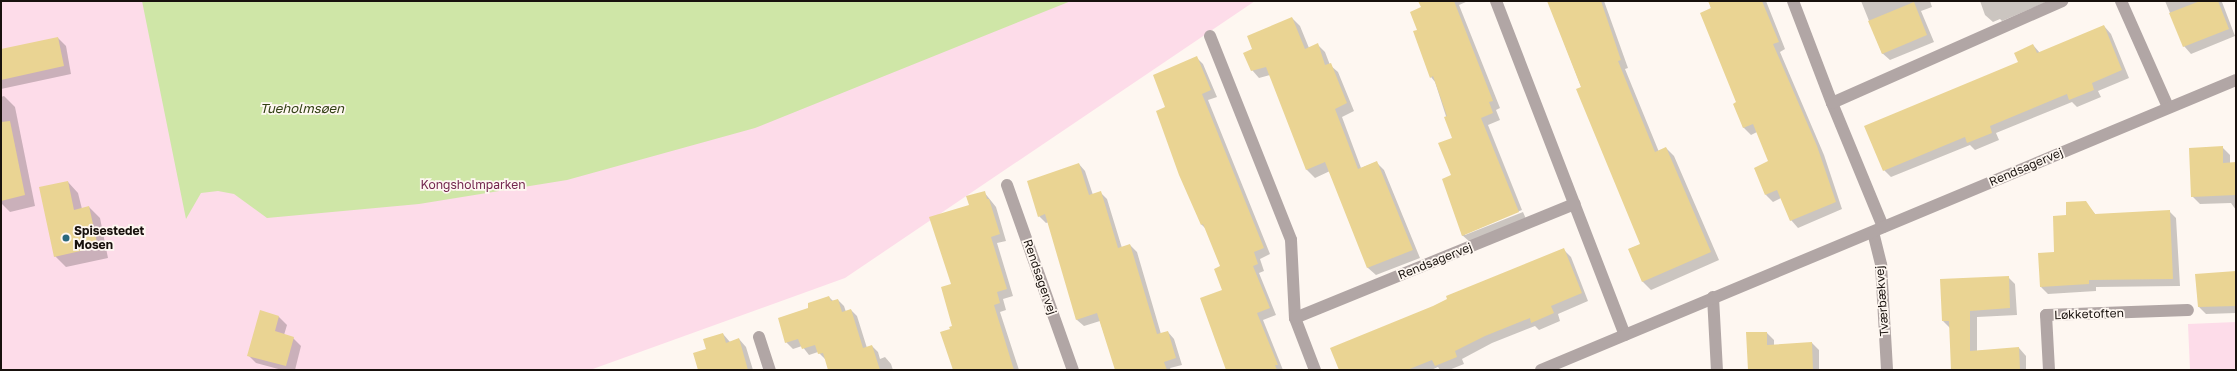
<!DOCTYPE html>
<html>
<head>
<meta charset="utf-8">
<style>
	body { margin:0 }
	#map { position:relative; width:2237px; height:371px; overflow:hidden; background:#fef7f1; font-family:"Golos Text",sans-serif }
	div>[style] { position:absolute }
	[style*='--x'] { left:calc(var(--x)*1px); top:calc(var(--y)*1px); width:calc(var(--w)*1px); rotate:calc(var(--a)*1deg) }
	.green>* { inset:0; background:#fddce9 }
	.water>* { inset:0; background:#cfe6a7 }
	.shadow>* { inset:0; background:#0003 }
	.building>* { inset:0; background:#ead493 }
	.minor>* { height:12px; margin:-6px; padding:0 6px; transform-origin:6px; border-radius:6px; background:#b1a6a5 }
	.dots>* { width:11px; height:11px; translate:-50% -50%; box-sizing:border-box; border:2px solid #fef7f1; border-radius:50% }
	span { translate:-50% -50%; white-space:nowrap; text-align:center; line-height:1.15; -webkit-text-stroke:3.5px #fef7f1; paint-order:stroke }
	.street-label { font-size:12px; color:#18110d }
	.park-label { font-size:12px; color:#72254d }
	.poi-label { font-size:12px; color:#18110d; font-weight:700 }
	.left { translate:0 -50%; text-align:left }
	.water-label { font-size:13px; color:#324013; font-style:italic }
	.frame { position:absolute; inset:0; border:2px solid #18110d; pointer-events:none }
</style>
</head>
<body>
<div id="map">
	<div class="green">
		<div style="clip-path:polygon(1px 1px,1255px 1px,845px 278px,590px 370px,1px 370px)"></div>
		<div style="clip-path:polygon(2236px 322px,2236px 370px,2190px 370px,2188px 324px)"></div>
	</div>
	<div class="water">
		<div style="clip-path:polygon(142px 1px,1071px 1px,755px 128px,567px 180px,419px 204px,267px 218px,234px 194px,218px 191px,201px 193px,186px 219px)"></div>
	</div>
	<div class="shadow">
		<div style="clip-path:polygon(1419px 1px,1468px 1px,1459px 5px,1500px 108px,1496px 110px,1500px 120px,1488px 125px,1522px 210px,1465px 233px,1465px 235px,1523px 212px,1526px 219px,1470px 242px,1462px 235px,1452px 176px,1453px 138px,1435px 82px,1431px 77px,1419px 31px,1422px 8px)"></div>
		<div style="clip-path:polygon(1548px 1px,1604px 1px,1628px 68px,1625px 69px,1659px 152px,1666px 148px,1674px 156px,1719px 260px,1651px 290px,1643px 282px,1629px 249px,1642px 244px)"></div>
		<div style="clip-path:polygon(1709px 1px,1766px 1px,1785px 49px,1780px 52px,1824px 155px,1842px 209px,1798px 228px,1791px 220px,1781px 198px,1773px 202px,1766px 195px,1770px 162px,1757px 132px,1751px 135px,1743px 127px)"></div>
		<div style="clip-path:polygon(1861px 1px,1930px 1px,1932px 7px,1921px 11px,1934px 42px,1890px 60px,1882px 53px)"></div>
		<div style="clip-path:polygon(1980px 1px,2045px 1px,2046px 2px,2002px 21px,2000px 19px,1993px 22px,1985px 15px)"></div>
		<div style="clip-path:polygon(2165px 1px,2226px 1px,2222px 2px,2235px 36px,2191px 54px,2184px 46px)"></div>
		<div style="clip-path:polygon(1292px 18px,1300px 26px,1309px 48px,1318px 45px,1325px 52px,1330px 65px,1338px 72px,1354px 111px,1342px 117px,1361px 168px,1376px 162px,1384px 170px,1420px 258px,1376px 275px,1368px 268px,1330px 171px,1315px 178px,1307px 170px,1270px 75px,1259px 78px,1252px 70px,1253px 50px)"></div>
		<div style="clip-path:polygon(2104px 26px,2111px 34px,2129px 78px,2098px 91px,2101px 97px,2077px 107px,2072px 102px,1996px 133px,1999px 140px,1975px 150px,1970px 145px,1891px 177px,1884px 170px,2019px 63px,2033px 45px,2040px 53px)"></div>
		<div style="clip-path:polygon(58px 38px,66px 46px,71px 74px,1px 89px,1px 50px)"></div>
		<div style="clip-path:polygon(1197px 58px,1203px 64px,1217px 97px,1208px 100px,1270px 254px,1260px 259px,1264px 271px,1259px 273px,1276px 315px,1263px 320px,1283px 370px,1227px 370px,1221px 266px,1206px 229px,1202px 225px,1180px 174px,1167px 108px)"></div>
		<div style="clip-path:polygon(4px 96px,15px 107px,35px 206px,10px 212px,1px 203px,1px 97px)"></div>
		<div style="clip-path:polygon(2222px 147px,2230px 155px,2230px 164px,2236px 163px,2236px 210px,2231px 203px,2200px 204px,2192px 196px)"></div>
		<div style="clip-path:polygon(1079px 164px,1085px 171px,1093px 195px,1100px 192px,1107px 199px,1122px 248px,1130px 245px,1137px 252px,1161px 334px,1168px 332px,1174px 339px,1182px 365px,1170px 368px,1171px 370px,1116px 370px,1100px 321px,1084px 326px,1077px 320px,1049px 222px,1046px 223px,1039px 216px)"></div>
		<div style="clip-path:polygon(68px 182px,78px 193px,82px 209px,89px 207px,100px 218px,108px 258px,66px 267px,55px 256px)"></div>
		<div style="clip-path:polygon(984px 192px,996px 207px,1006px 241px,997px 243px,1013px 296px,1003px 299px,1006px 310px,1000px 312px,1019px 370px,954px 370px,952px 330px,970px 206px)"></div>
		<div style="clip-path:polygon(2085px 202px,2096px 215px,2169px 211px,2176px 218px,2180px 286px,2096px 287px,2096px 291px,2048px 294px,2041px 287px,2055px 253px,2067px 216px)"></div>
		<div style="clip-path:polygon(1563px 249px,1571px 257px,1588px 301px,1558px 314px,1560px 321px,1539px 330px,1535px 326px,1492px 343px,1462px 359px,1464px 364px,1449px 370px,1440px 370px,1438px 367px,1431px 370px,1340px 370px,1433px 307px)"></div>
		<div style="clip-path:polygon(2236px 272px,2236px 313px,2206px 314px,2199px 307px)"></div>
		<div style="clip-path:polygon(2008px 277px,2015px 284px,2017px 315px,1977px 317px,1977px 351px,2019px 348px,2026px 356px,2026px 370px,1952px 370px,1950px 328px,1943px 321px)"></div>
		<div style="clip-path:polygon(829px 297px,833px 301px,838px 300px,844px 306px,846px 312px,851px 310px,857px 316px,867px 348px,872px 346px,878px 352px,880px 359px,885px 357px,891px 364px,893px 370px,829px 370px,826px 360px,818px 352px,809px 355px,802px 346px,793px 349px,786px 342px,810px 309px)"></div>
		<div style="clip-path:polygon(261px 312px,279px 317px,287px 325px,284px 335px,293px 338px,301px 346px,295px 370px,282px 370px,256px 363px,248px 355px)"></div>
		<div style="clip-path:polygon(1767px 333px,1774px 340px,1774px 346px,1812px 343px,1819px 350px,1819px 370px,1749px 370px)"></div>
		<div style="clip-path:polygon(723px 334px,730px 342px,739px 339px,746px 347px,753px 370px,699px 370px,707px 350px)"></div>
	</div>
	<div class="building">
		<div style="clip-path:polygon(1418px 1px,1454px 1px,1493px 101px,1489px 102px,1493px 113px,1481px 118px,1519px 212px,1462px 236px,1442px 179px,1451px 175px,1438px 143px,1452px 138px,1444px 117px,1447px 116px,1433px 76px,1430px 78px,1413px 31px,1417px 30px,1410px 12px,1421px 7px)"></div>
		<div style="clip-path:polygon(1547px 1px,1601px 1px,1621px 60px,1618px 61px,1655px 152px,1666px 147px,1711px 252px,1642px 282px,1628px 249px,1640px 244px,1576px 89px,1581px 87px)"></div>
		<div style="clip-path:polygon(1708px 1px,1762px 1px,1779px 42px,1773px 44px,1817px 146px,1836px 202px,1790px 221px,1777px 190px,1765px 195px,1754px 168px,1768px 161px,1753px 124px,1743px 128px,1733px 104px,1736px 102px,1700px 13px,1711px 8px)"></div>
		<div style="clip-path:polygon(2200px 1px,2218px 1px,2229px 29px,2183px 47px,2169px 13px)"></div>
		<div style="clip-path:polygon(1914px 2px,1927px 35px,1882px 54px,1868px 21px)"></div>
		<div style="clip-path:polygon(1292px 17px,1305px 49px,1318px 43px,1325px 65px,1331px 63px,1347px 103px,1335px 109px,1358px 169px,1377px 161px,1413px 250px,1367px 268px,1325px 162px,1306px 170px,1266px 67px,1251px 71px,1243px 53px,1252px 49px,1247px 36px)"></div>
		<div style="clip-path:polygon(2104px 25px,2122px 70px,2092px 83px,2094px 90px,2069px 100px,2067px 94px,1990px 126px,1992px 133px,1967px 143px,1965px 137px,1883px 171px,1864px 126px,2018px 62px,2014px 53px,2033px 44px,2037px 53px)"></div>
		<div style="clip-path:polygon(58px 37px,64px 66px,1px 80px,1px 49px)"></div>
		<div style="clip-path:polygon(1197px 56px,1211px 90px,1202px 94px,1264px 248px,1254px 252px,1258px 264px,1253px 266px,1270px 308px,1257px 313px,1278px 365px,1275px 365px,1277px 370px,1226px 370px,1200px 298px,1222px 290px,1214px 269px,1220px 266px,1203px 224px,1201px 225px,1179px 175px,1156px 111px,1165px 107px,1153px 75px)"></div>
		<div style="clip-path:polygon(10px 121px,25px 195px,1px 201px,1px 122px)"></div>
		<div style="clip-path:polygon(2223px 146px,2223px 163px,2236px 162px,2236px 195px,2191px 197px,2189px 148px)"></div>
		<div style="clip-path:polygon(1079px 163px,1089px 195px,1101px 191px,1118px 248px,1130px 244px,1157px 334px,1168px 331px,1176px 358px,1164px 362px,1167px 370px,1115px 370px,1097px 313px,1076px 320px,1045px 214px,1038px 217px,1027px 181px)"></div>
		<div style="clip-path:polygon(68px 181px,74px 210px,89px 206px,98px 247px,54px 257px,39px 187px)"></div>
		<div style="clip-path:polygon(985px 191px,987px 199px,989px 199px,1000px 234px,991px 237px,1007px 289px,997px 292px,1000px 303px,994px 305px,1014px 370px,953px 370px,940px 332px,950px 329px,949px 327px,952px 326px,941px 287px,951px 284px,929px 217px,969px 205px,966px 196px)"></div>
		<div style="clip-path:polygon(2086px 201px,2095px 214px,2170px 210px,2173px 279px,2089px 280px,2089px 284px,2040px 287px,2038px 253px,2054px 252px,2053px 216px,2066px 215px,2066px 202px)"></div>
		<div style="clip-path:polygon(1564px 248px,1582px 293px,1551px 306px,1554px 313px,1531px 323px,1530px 318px,1485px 336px,1455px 351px,1457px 357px,1435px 366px,1432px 360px,1407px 370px,1339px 370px,1330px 348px,1433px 306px,1447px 299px,1446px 296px)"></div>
		<div style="clip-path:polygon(2236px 271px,2236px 306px,2198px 307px,2195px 274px)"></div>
		<div style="clip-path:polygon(2009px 276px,2010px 308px,1970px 311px,1970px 351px,2019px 347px,2020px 370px,1951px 370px,1949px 321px,1942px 321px,1940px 279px)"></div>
		<div style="clip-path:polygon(829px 296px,831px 301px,838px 299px,842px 312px,851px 309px,863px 348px,872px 345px,880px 370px,828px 370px,823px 353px,818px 354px,815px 345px,802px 349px,798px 339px,785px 343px,778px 318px,808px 308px,808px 303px)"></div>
		<div style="clip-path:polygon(260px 310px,279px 316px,275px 331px,294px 337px,286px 366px,247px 356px)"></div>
		<div style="clip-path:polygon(1746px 332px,1767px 332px,1767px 345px,1812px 342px,1813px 370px,1748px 370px)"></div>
		<div style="clip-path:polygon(723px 333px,726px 343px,739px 338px,748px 370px,698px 370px,693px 353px,706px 349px,703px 339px)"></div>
	</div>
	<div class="minor">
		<div style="--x:1496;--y:1;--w:358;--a:68.9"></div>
		<div style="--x:1793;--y:1;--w:109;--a:69.1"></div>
		<div style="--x:1832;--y:103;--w:134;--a:67.6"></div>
		<div style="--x:2121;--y:1;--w:116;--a:66.1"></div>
		<div style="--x:1210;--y:36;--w:219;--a:68.3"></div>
		<div style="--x:1291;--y:240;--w:78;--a:87.1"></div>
		<div style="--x:1295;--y:318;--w:56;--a:69"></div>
		<div style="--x:1832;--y:103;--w:252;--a:-23.9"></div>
		<div style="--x:1007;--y:185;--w:196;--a:70.4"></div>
		<div style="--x:1873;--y:232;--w:34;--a:76"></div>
		<div style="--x:1881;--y:265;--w:105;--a:86.7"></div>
		<div style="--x:1713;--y:297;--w:73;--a:86.9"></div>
		<div style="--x:1295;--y:318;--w:302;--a:-22.2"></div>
		<div style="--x:759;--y:337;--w:35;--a:72"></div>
		<div style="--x:1541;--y:370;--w:753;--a:-22.65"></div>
		<div style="--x:2049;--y:370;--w:55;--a:-93.1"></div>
		<div style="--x:2046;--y:315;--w:142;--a:-2"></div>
	</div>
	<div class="dots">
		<div style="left:66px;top:238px;background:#29687e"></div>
	</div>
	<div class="street-label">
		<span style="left:2026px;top:167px;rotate:-23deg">Rendsagervej</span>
		<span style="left:1435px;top:261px;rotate:-22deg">Rendsagervej</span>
		<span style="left:1040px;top:277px;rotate:71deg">Rendsagervej</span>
		<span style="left:1882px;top:301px;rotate:-94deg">Tværbækvej</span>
		<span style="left:2089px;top:314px;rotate:-2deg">Løkketoften</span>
	</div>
	<div class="park-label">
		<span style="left:473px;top:185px">Kongsholmparken</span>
	</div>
	<div class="poi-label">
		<span class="left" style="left:74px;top:238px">Spisestedet<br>Mosen</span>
	</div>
	<div class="water-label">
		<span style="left:302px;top:108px">Tueholmsøen</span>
	</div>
	<div class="frame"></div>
</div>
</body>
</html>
